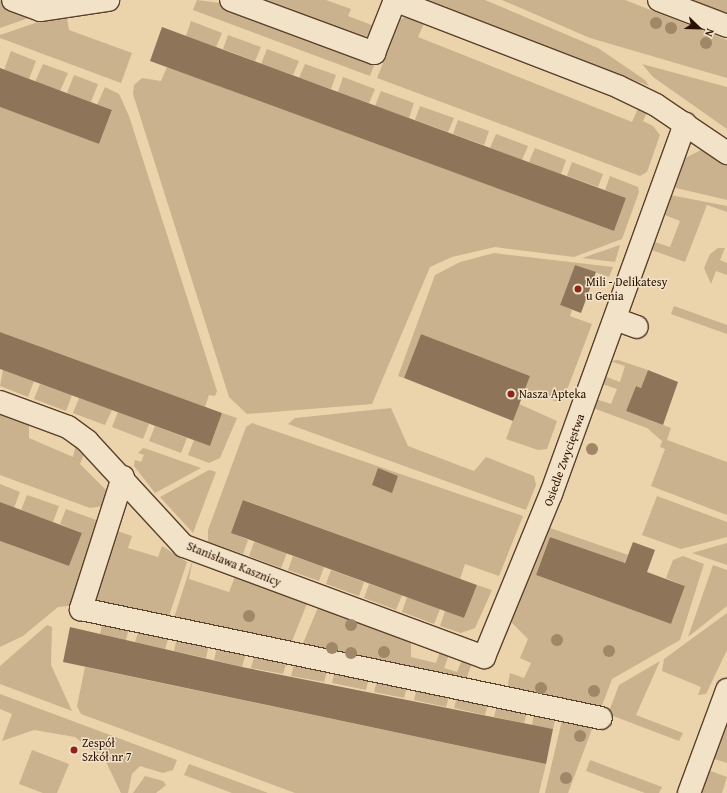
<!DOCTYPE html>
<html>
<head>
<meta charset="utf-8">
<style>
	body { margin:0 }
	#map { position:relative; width:727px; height:793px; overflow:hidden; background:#ebd3ab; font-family:"Gentium Book Plus",serif }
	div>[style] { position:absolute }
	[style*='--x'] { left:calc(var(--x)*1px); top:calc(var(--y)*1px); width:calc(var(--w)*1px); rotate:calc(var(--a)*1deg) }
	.green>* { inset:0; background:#cab28e }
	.building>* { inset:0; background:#8e7559 }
	.roads { filter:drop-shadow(1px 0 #5a412b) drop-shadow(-1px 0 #5a412b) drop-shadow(0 1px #5a412b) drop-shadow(0 -1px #5a412b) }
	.minor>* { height:22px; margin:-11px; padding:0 11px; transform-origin:11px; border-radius:11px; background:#f2e2c8 }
	.trees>* { width:12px; height:12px; margin:-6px; border-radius:50%; background:#a08768 }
	.dots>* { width:11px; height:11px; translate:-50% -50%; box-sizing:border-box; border:2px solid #f2e2c8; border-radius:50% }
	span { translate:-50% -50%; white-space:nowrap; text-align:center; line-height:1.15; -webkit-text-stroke:3px #f2e2c8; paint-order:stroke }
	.poi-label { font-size:12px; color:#2a1000 }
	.left { translate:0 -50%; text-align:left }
	.street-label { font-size:12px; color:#2a1000 }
	.north { position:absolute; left:679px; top:8px; width:40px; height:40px; -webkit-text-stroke:3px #f2e2c8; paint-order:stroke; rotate:113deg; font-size:11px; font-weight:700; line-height:16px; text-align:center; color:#2a1000 }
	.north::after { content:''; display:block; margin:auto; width:14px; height:18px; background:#2a1000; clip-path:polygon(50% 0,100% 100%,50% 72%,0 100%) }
</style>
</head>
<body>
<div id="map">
	<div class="green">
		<div style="clip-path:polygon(0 0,2px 0,40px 14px,0 28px)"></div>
		<div style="clip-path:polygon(197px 0,220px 3px,376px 60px,370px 76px,193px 10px)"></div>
		<div style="clip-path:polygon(251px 0,326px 0,351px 9px,348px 16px,377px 27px,371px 35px,360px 38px)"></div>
		<div style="clip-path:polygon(423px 0,485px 0,598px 48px,645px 80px,649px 86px)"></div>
		<div style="clip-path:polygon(502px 0,625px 0,727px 40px,727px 78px,590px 38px)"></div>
		<div style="clip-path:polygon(689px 0,727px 0,727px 15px)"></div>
		<div style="clip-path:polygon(408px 15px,425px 21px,418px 37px,632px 122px,639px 106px,648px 110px,643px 121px,653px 126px,660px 135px,647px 172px,640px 176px,377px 78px,400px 20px)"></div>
		<div style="clip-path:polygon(67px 18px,69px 30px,132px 53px,121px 83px,0 38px,0 35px,44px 20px)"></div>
		<div style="clip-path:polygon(191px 21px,222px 33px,216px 47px,186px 36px)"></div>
		<div style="clip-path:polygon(228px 35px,261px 47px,255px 61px,223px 49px)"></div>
		<div style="clip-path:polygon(267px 49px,299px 61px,293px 75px,261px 64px)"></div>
		<div style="clip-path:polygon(11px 51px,36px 61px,29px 79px,4px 70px)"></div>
		<div style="clip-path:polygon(43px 64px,68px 73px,60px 91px,35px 82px)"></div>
		<div style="clip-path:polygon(305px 64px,336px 75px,331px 89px,299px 78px)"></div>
		<div style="clip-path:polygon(642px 64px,727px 87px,727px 129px,653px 77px)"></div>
		<div style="clip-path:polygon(167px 67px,614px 231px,626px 198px,605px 190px,610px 176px,638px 187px,639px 192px,622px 239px,574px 257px,495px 247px,452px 257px,430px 267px,372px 404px,247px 414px,229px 397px,133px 94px,134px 85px,142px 78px,161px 81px)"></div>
		<div style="clip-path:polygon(74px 75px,98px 84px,91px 102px,67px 93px)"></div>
		<div style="clip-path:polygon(343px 77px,375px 89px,369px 103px,338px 92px)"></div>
		<div style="clip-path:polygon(105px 87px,119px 94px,129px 116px,217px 391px,215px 396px,209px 395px,205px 407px,0 332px,0 107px,99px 144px,112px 111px,97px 105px)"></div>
		<div style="clip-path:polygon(381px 91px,414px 103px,409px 118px,375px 106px)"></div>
		<div style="clip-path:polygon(420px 106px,454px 118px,448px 132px,415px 120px)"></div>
		<div style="clip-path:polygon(458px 120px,489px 131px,484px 145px,453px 134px)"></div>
		<div style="clip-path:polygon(496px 134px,528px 146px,522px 160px,490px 148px)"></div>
		<div style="clip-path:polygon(535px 148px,566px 160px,561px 174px,529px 162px)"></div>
		<div style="clip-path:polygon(701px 150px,727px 162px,727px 200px,672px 187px,685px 158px)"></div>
		<div style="clip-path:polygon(572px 162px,603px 174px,598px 187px,567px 176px)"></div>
		<div style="clip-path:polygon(670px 195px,727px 206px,727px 212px,707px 205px,685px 262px,649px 249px,652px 241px,670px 247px,680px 221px,662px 214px)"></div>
		<div style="clip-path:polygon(620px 245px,615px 262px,582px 258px)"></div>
		<div style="clip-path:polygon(718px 248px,725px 248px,720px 260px,727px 263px,727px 275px,716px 271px,711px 284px,704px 268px,710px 254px)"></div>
		<div style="clip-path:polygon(494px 253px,613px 267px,609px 277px,575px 265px,560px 305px,572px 310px,570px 316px,592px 324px,562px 403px,524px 392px,530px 376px,421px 334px,404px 378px,398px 376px,435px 275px,460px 262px)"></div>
		<div style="clip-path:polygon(674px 306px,727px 325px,727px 334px,671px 314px)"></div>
		<div style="clip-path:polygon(618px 360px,648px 370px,641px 388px,636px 386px,626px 411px,671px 428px,667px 440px,727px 462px,727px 515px,651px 486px,665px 449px,660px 447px,662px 441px,647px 428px,593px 408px,596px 399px,611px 404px,617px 389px,602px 384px,604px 376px,620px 382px,625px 366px,610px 361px)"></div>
		<div style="clip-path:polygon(3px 370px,34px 381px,28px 397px,0 386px)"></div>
		<div style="clip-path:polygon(40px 384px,72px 395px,66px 411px,34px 399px)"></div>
		<div style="clip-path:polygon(79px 398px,112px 410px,105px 425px,73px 413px)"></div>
		<div style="clip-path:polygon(519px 404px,557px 421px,547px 449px,538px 450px,506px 439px)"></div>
		<div style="clip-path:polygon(391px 408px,408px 446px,474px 471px,486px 457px,534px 476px,536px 485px,526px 510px,288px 424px,295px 418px)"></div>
		<div style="clip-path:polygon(0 409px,29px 419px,29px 438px,73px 457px,77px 440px,87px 446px,80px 464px,107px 491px,104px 506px,90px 508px,0 475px)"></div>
		<div style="clip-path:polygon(118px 412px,149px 424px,143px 439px,112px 427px)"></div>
		<div style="clip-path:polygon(222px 413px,237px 418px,220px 458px,209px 463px,188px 455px,194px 440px,210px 446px)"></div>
		<div style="clip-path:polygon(252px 423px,523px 516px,499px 576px,465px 564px,460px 579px,244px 500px,232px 533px,248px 540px,243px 554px,208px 542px,208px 530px,246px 427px)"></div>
		<div style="clip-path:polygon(155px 426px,187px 438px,181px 453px,149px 441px)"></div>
		<div style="clip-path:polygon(143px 448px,147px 449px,201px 468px,155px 493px,134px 466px,135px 460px,141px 462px,144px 455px,138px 453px)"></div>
		<div style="clip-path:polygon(209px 470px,216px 472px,193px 533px,160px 497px)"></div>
		<div style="clip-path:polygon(0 484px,20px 492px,14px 508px,0 502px)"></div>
		<div style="clip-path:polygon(27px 495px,59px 506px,53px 522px,21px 510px)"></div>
		<div style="clip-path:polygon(657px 496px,727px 522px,727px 537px,681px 549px,642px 535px)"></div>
		<div style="clip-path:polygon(66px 509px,99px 521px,79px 605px,58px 607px,23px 636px,0 647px,0 541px,69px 566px,82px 533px,60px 524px)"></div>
		<div style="clip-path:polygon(550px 528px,628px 555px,624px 563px,550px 537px,536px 575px,671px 624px,685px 586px,666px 578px,673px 560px,683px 556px,704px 564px,680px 640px,612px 679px,600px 711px,509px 688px,508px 684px,510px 673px,524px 678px,531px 663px,520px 658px,528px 639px,510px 621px)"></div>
		<div style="clip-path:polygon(111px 529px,132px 536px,128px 548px,158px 557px,162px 546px,187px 562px,168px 619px,95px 601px)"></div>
		<div style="clip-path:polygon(254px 542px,287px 553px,281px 568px,249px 556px)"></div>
		<div style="clip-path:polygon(727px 543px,727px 565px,692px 553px)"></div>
		<div style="clip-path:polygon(293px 556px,324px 567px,319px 581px,288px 570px)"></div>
		<div style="clip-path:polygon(193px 559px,189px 579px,229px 592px,236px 574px,308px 601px,290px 646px,173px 621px)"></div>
		<div style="clip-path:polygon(713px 565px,727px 570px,727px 606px,688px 637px)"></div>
		<div style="clip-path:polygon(331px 570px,364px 582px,359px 596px,326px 584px)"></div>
		<div style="clip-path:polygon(369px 584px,402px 595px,396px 610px,364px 598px)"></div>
		<div style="clip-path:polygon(477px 585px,492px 590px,475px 628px,461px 633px,440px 626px,445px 611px,464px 618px)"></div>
		<div style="clip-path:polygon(407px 597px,440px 609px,434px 624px,402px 612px)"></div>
		<div style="clip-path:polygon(319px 605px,411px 638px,411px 657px,436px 663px,441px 648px,450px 652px,444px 668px,457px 672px,463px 657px,473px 660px,467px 677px,489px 685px,301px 648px)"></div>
		<div style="clip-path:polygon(727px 613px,727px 650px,706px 694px,698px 695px,701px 687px,662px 671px,664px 659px)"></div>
		<div style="clip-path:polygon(104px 618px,130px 624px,126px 640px,100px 634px)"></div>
		<div style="clip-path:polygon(47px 625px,52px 627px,51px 665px,72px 711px,0 684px,0 666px)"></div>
		<div style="clip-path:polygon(140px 626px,170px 633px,165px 649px,135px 642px)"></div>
		<div style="clip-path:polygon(178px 633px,210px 640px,206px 658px,174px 651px)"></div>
		<div style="clip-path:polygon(218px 643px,247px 649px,242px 667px,214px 660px)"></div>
		<div style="clip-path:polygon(256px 650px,288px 658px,283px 674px,251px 668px)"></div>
		<div style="clip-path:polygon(296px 658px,329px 665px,324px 682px,291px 676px)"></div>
		<div style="clip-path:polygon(660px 661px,636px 715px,683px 733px,679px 741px,608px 714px,619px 685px)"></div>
		<div style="clip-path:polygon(336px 666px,370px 673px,366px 690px,332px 683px)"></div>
		<div style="clip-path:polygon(85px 667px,546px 764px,539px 793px,295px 793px,81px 714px,77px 706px)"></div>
		<div style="clip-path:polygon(378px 677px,408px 683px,404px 698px,374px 692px)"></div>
		<div style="clip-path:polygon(418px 684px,451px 690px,446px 707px,414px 700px)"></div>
		<div style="clip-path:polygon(458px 693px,489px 700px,485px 715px,454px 708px)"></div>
		<div style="clip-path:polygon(0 694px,177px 760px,173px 770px,163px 773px,140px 766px,132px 774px,128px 793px,121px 793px,106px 762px,75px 737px,34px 730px,2px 741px,12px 714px,0 709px)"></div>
		<div style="clip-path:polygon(498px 702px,528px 709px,524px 723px,494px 717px)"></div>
		<div style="clip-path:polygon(535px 708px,556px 716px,553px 729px,532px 725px)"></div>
		<div style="clip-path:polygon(727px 713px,727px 763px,711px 758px)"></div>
		<div style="clip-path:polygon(562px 720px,595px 721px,568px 793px,545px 793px)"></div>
		<div style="clip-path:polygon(32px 750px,69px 764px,57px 793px,43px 793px,19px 784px)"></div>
		<div style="clip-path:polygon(590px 760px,662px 787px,659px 793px,645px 793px,586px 771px)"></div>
		<div style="clip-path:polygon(189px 764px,268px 793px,232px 793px,184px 775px)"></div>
		<div style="clip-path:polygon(708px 770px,727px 777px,722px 793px,699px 793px)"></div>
		<div style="clip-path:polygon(145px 776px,163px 781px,166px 785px,156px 793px,133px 793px)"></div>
	</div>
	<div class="building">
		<div style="clip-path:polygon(162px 27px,626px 198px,614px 231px,150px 61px)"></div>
		<div style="clip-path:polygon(0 68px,112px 110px,99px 144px,0 107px)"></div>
		<div style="clip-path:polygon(575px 265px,596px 272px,581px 313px,560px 305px)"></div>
		<div style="clip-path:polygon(0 332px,222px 413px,210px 446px,0 369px)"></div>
		<div style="clip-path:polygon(421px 334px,530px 376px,513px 421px,404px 378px)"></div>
		<div style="clip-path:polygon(648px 370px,678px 382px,663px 425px,626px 411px,636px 386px,641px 388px)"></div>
		<div style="clip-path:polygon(378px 468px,398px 476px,392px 493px,372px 485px)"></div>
		<div style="clip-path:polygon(243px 500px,477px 585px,464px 618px,231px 533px)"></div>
		<div style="clip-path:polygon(0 502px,82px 533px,69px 566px,0 541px)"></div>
		<div style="clip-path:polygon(550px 537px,625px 563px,633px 542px,655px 550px,647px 572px,685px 586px,671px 624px,536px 575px)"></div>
		<div style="clip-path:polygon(70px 627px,242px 667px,553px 729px,546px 764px,63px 662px)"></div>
	</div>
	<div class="roads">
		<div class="minor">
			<div style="--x:13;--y:0;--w:29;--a:20"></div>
			<div style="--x:40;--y:10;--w:69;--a:-8.4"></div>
			<div style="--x:231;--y:0;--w:153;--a:20.3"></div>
			<div style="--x:374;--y:53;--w:57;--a:-68.4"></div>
			<div style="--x:394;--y:0;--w:241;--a:21.1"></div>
			<div style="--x:619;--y:87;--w:41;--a:25.9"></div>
			<div style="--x:656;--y:105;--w:86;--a:34.1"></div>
			<div style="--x:659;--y:0;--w:73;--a:20.9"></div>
			<div style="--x:615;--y:319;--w:23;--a:20"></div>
			<div style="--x:0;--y:402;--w:72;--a:20.2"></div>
			<div style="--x:68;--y:427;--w:24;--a:36"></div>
			<div style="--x:87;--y:441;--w:143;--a:47.3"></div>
			<div style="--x:184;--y:546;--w:320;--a:20.3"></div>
			<div style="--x:484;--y:657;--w:176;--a:-67.7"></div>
			<div style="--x:551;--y:494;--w:394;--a:-70.1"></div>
			<div style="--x:123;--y:477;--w:139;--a:107.7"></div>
			<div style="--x:81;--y:609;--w:531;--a:11.84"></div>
			<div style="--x:689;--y:793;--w:110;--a:-69.7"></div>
		</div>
	</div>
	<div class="trees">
		<div style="left:656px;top:23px"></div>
		<div style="left:671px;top:28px"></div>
		<div style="left:706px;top:43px"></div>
		<div style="left:592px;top:449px"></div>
		<div style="left:249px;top:616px"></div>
		<div style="left:351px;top:625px"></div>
		<div style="left:557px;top:640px"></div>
		<div style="left:332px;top:648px"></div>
		<div style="left:609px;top:651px"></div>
		<div style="left:384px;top:652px"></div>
		<div style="left:351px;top:653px"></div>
		<div style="left:541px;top:688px"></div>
		<div style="left:594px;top:691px"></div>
		<div style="left:580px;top:736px"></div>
		<div style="left:566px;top:778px"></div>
	</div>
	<div class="dots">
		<div style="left:578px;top:289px;background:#8f2418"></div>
		<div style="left:511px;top:394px;background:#8f2418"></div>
		<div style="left:74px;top:750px;background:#8f2418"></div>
	</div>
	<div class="poi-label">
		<span class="left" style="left:586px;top:289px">Mili - Delikatesy<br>u Genia</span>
		<span class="left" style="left:519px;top:394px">Nasza Apteka</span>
		<span class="left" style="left:82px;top:750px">Zespół<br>Szkół nr 7</span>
	</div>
	<div class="street-label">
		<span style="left:564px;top:460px;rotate:-70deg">Osiedle Zwycięstwa</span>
		<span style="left:234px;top:564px;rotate:22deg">Stanisława Kasznicy</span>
	</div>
	<div class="north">N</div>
</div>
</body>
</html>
